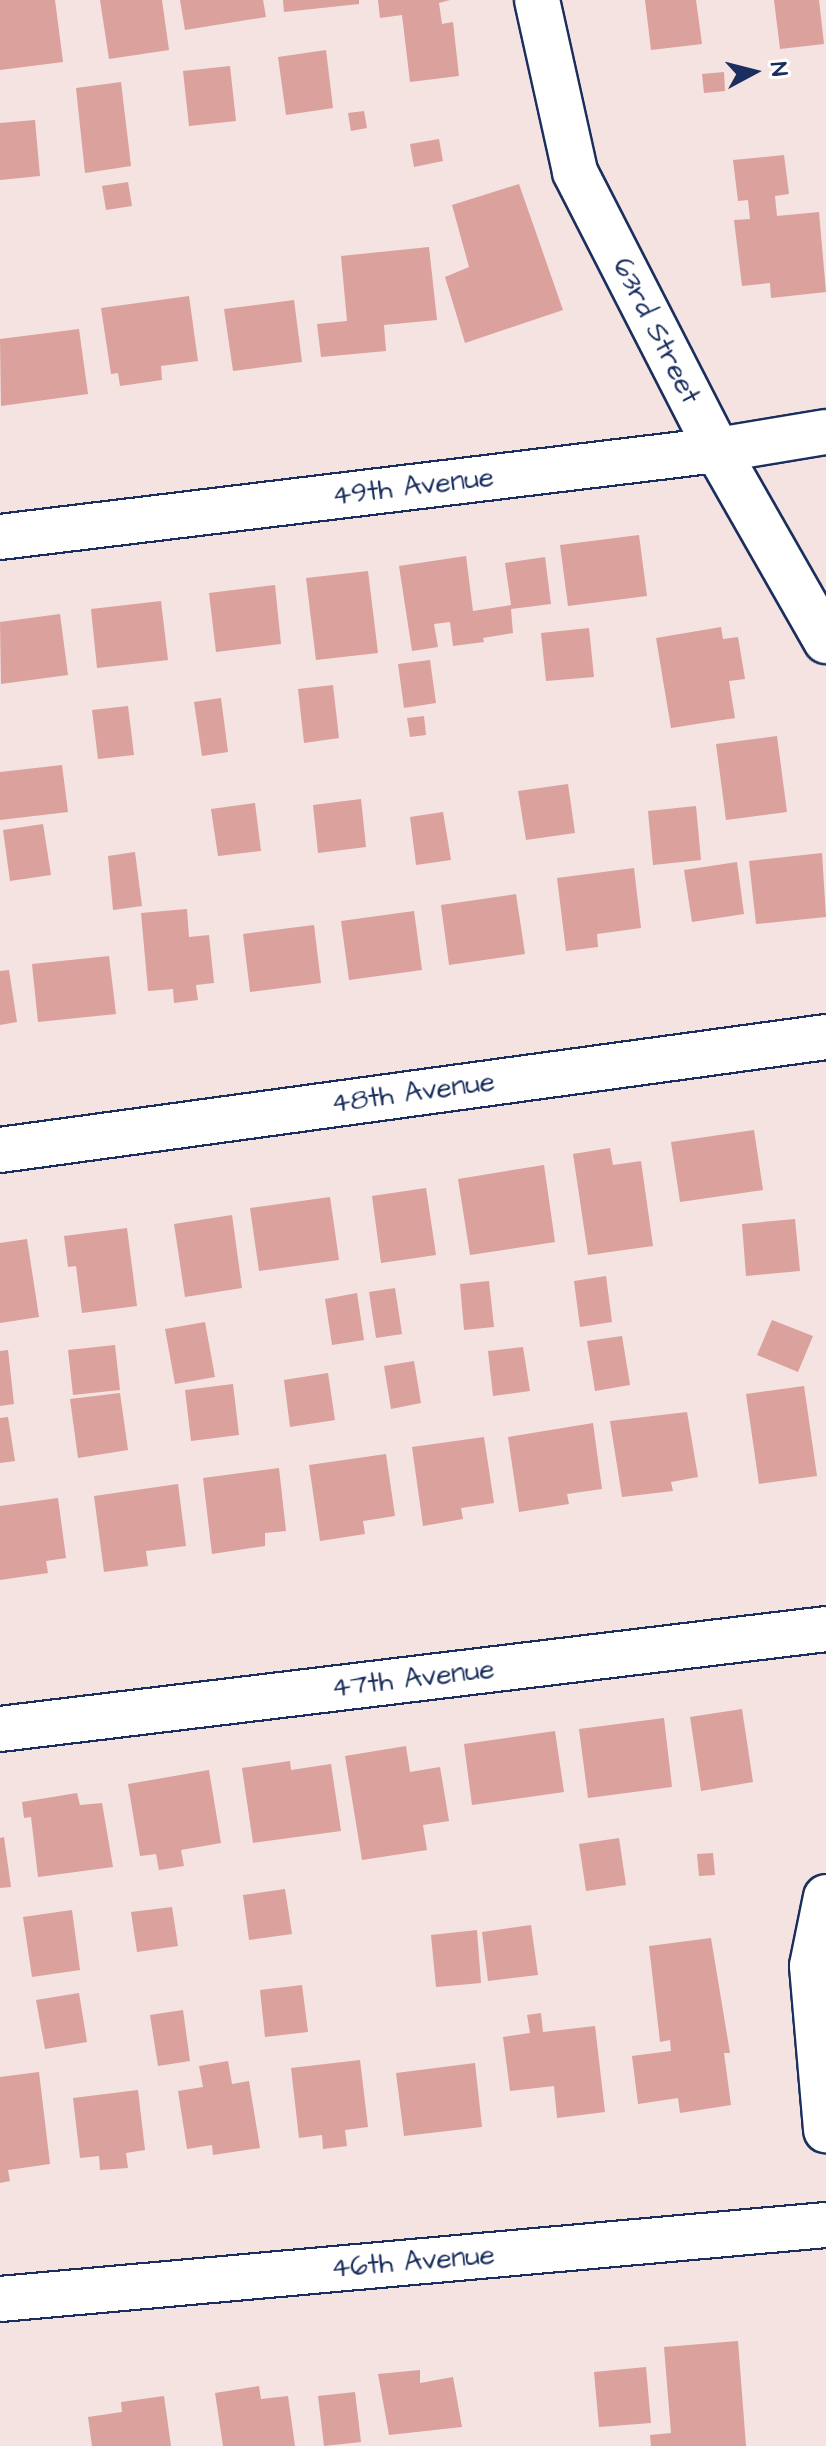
<!DOCTYPE html>
<html>
<head>
<meta charset="utf-8">
<style>
	body { margin:0 }
	#map { position:relative; width:826px; height:2446px; overflow:hidden; background:#f4e3e1; font-family:"Architects Daughter",sans-serif }
	div>[style] { position:absolute }
	[style*='--x'] { left:calc(var(--x)*1px); top:calc(var(--y)*1px); width:calc(var(--w)*1px); rotate:calc(var(--a)*1deg) }
	.building>* { inset:0; background:#dba19c }
	.roads { filter:drop-shadow(2px 0 #1b2f5e) drop-shadow(-2px 0 #1b2f5e) drop-shadow(0 2px #1b2f5e) drop-shadow(0 -2px #1b2f5e) }
	.minor>* { height:44px; margin:-22px; padding:0 22px; transform-origin:22px; border-radius:22px; background:#fff }
	span { translate:-50% -50%; white-space:nowrap; text-align:center; line-height:1.15; -webkit-text-stroke:8px #fff; paint-order:stroke }
	.street-label { font-size:28px; color:#1b2f5e }
	.north { position:absolute; left:714px; top:32px; width:80px; height:80px; -webkit-text-stroke:6px #fff; paint-order:stroke; rotate:83deg; font-size:22px; font-weight:700; line-height:32px; text-align:center; color:#1b2f5e }
	.north::after { content:''; display:block; margin:auto; width:28px; height:36px; background:#1b2f5e; clip-path:polygon(50% 0,100% 100%,50% 72%,0 100%) }
</style>
</head>
<body>
<div id="map">
	<div class="building">
		<div style="clip-path:polygon(0 0,55px 0,63px 62px,0 70px)"></div>
		<div style="clip-path:polygon(100px 0,162px 0,169px 50px,109px 59px)"></div>
		<div style="clip-path:polygon(180px 0,263px 0,266px 17px,185px 30px)"></div>
		<div style="clip-path:polygon(283px 0,359px 0,359px 4px,284px 12px)"></div>
		<div style="clip-path:polygon(378px 0,450px 0,439px 3px,442px 24px,453px 22px,459px 76px,410px 82px,402px 15px,380px 18px)"></div>
		<div style="clip-path:polygon(645px 0,696px 0,702px 44px,651px 50px)"></div>
		<div style="clip-path:polygon(774px 0,819px 0,824px 44px,780px 49px)"></div>
		<div style="clip-path:polygon(326px 50px,333px 108px,286px 115px,278px 57px)"></div>
		<div style="clip-path:polygon(230px 66px,236px 121px,189px 126px,183px 71px)"></div>
		<div style="clip-path:polygon(724px 72px,725px 91px,704px 93px,702px 74px)"></div>
		<div style="clip-path:polygon(121px 82px,131px 166px,85px 173px,76px 88px)"></div>
		<div style="clip-path:polygon(364px 111px,367px 128px,351px 131px,348px 113px)"></div>
		<div style="clip-path:polygon(35px 120px,40px 176px,0 180px,0 123px)"></div>
		<div style="clip-path:polygon(439px 139px,443px 161px,414px 167px,410px 144px)"></div>
		<div style="clip-path:polygon(784px 155px,789px 194px,775px 196px,777px 216px,819px 212px,826px 292px,771px 298px,770px 283px,742px 286px,734px 220px,750px 219px,748px 200px,738px 201px,733px 160px)"></div>
		<div style="clip-path:polygon(128px 182px,132px 206px,106px 210px,102px 186px)"></div>
		<div style="clip-path:polygon(519px 184px,563px 310px,465px 343px,445px 277px,469px 267px,452px 205px)"></div>
		<div style="clip-path:polygon(429px 247px,437px 320px,384px 325px,386px 351px,321px 357px,317px 324px,347px 321px,341px 256px)"></div>
		<div style="clip-path:polygon(189px 296px,198px 361px,161px 366px,162px 380px,120px 386px,118px 373px,111px 374px,101px 308px)"></div>
		<div style="clip-path:polygon(294px 300px,302px 362px,233px 371px,224px 309px)"></div>
		<div style="clip-path:polygon(79px 329px,88px 394px,1px 406px,0 339px)"></div>
		<div style="clip-path:polygon(639px 535px,647px 596px,568px 606px,560px 545px)"></div>
		<div style="clip-path:polygon(466px 556px,473px 611px,511px 605px,505px 563px,545px 557px,551px 604px,511px 609px,513px 633px,483px 638px,484px 642px,453px 646px,450px 622px,434px 624px,438px 647px,412px 651px,399px 566px)"></div>
		<div style="clip-path:polygon(368px 571px,378px 653px,316px 660px,306px 578px)"></div>
		<div style="clip-path:polygon(275px 585px,281px 644px,216px 652px,209px 593px)"></div>
		<div style="clip-path:polygon(161px 601px,168px 660px,97px 668px,91px 609px)"></div>
		<div style="clip-path:polygon(60px 614px,68px 675px,1px 684px,0 622px)"></div>
		<div style="clip-path:polygon(721px 627px,723px 639px,738px 637px,745px 679px,729px 681px,735px 718px,671px 728px,656px 638px)"></div>
		<div style="clip-path:polygon(589px 628px,594px 677px,546px 681px,541px 633px)"></div>
		<div style="clip-path:polygon(430px 660px,436px 703px,404px 708px,398px 664px)"></div>
		<div style="clip-path:polygon(333px 685px,339px 738px,304px 743px,298px 689px)"></div>
		<div style="clip-path:polygon(221px 698px,228px 752px,202px 756px,194px 702px)"></div>
		<div style="clip-path:polygon(128px 706px,134px 755px,98px 759px,92px 710px)"></div>
		<div style="clip-path:polygon(424px 716px,426px 735px,410px 737px,407px 718px)"></div>
		<div style="clip-path:polygon(777px 736px,787px 812px,726px 820px,716px 744px)"></div>
		<div style="clip-path:polygon(62px 765px,68px 812px,0 820px,0 772px)"></div>
		<div style="clip-path:polygon(568px 784px,575px 833px,526px 840px,518px 791px)"></div>
		<div style="clip-path:polygon(361px 799px,366px 847px,318px 853px,313px 805px)"></div>
		<div style="clip-path:polygon(255px 803px,261px 851px,218px 856px,211px 809px)"></div>
		<div style="clip-path:polygon(696px 806px,701px 860px,653px 865px,648px 811px)"></div>
		<div style="clip-path:polygon(443px 812px,451px 860px,416px 865px,410px 817px)"></div>
		<div style="clip-path:polygon(43px 824px,51px 875px,10px 881px,3px 830px)"></div>
		<div style="clip-path:polygon(135px 852px,142px 906px,113px 910px,108px 856px)"></div>
		<div style="clip-path:polygon(822px 853px,826px 917px,756px 924px,749px 861px)"></div>
		<div style="clip-path:polygon(737px 862px,744px 914px,692px 922px,684px 870px)"></div>
		<div style="clip-path:polygon(634px 868px,641px 928px,597px 934px,598px 947px,566px 951px,557px 878px)"></div>
		<div style="clip-path:polygon(516px 894px,525px 954px,449px 965px,441px 905px)"></div>
		<div style="clip-path:polygon(187px 909px,189px 937px,209px 935px,214px 983px,196px 985px,198px 1000px,174px 1003px,173px 989px,148px 991px,141px 913px)"></div>
		<div style="clip-path:polygon(414px 911px,422px 970px,349px 980px,341px 921px)"></div>
		<div style="clip-path:polygon(314px 925px,321px 983px,250px 992px,243px 934px)"></div>
		<div style="clip-path:polygon(109px 956px,116px 1014px,38px 1022px,32px 964px)"></div>
		<div style="clip-path:polygon(9px 970px,17px 1022px,0 1025px,0 971px)"></div>
		<div style="clip-path:polygon(754px 1130px,763px 1190px,680px 1202px,671px 1142px)"></div>
		<div style="clip-path:polygon(610px 1148px,613px 1165px,641px 1161px,653px 1246px,588px 1255px,573px 1154px)"></div>
		<div style="clip-path:polygon(544px 1165px,555px 1242px,470px 1255px,458px 1179px)"></div>
		<div style="clip-path:polygon(426px 1188px,436px 1255px,381px 1263px,372px 1196px)"></div>
		<div style="clip-path:polygon(330px 1197px,339px 1260px,259px 1271px,250px 1208px)"></div>
		<div style="clip-path:polygon(232px 1215px,242px 1288px,185px 1297px,174px 1224px)"></div>
		<div style="clip-path:polygon(795px 1219px,800px 1271px,746px 1276px,742px 1224px)"></div>
		<div style="clip-path:polygon(127px 1228px,137px 1306px,82px 1313px,76px 1266px,68px 1267px,64px 1236px)"></div>
		<div style="clip-path:polygon(27px 1239px,39px 1317px,0 1323px,0 1243px)"></div>
		<div style="clip-path:polygon(606px 1276px,612px 1322px,580px 1327px,574px 1281px)"></div>
		<div style="clip-path:polygon(489px 1281px,494px 1327px,464px 1330px,460px 1284px)"></div>
		<div style="clip-path:polygon(395px 1288px,402px 1334px,376px 1338px,369px 1292px)"></div>
		<div style="clip-path:polygon(357px 1293px,364px 1340px,332px 1345px,325px 1299px)"></div>
		<div style="clip-path:polygon(772px 1320px,813px 1336px,798px 1372px,757px 1355px)"></div>
		<div style="clip-path:polygon(205px 1322px,215px 1377px,175px 1384px,165px 1329px)"></div>
		<div style="clip-path:polygon(622px 1336px,630px 1385px,595px 1391px,587px 1341px)"></div>
		<div style="clip-path:polygon(115px 1345px,120px 1390px,73px 1395px,68px 1350px)"></div>
		<div style="clip-path:polygon(523px 1347px,530px 1391px,493px 1396px,488px 1351px)"></div>
		<div style="clip-path:polygon(8px 1350px,14px 1404px,0 1406px,0 1351px)"></div>
		<div style="clip-path:polygon(414px 1361px,421px 1403px,391px 1409px,384px 1366px)"></div>
		<div style="clip-path:polygon(328px 1373px,335px 1420px,290px 1427px,284px 1380px)"></div>
		<div style="clip-path:polygon(233px 1384px,239px 1435px,191px 1441px,185px 1390px)"></div>
		<div style="clip-path:polygon(804px 1386px,817px 1476px,759px 1484px,746px 1394px)"></div>
		<div style="clip-path:polygon(120px 1393px,128px 1450px,78px 1458px,70px 1399px)"></div>
		<div style="clip-path:polygon(687px 1412px,698px 1477px,671px 1482px,673px 1491px,622px 1497px,610px 1421px)"></div>
		<div style="clip-path:polygon(8px 1417px,15px 1461px,0 1463px,0 1418px)"></div>
		<div style="clip-path:polygon(593px 1423px,602px 1489px,567px 1494px,569px 1504px,519px 1512px,508px 1437px)"></div>
		<div style="clip-path:polygon(484px 1437px,494px 1503px,461px 1508px,463px 1519px,423px 1526px,412px 1447px)"></div>
		<div style="clip-path:polygon(386px 1454px,395px 1516px,363px 1521px,365px 1534px,320px 1541px,309px 1465px)"></div>
		<div style="clip-path:polygon(279px 1468px,286px 1531px,265px 1533px,265px 1546px,212px 1554px,203px 1478px)"></div>
		<div style="clip-path:polygon(178px 1484px,186px 1546px,146px 1551px,148px 1566px,104px 1572px,94px 1496px)"></div>
		<div style="clip-path:polygon(58px 1498px,66px 1558px,46px 1561px,48px 1573px,0 1580px,0 1506px)"></div>
		<div style="clip-path:polygon(742px 1709px,753px 1782px,701px 1791px,690px 1717px)"></div>
		<div style="clip-path:polygon(664px 1718px,672px 1787px,588px 1798px,579px 1729px)"></div>
		<div style="clip-path:polygon(555px 1731px,564px 1792px,472px 1805px,464px 1744px)"></div>
		<div style="clip-path:polygon(406px 1746px,410px 1772px,440px 1767px,449px 1821px,423px 1825px,427px 1850px,362px 1860px,345px 1756px)"></div>
		<div style="clip-path:polygon(290px 1761px,291px 1770px,331px 1764px,341px 1831px,253px 1843px,242px 1768px)"></div>
		<div style="clip-path:polygon(209px 1770px,221px 1843px,181px 1850px,184px 1866px,159px 1870px,156px 1854px,140px 1856px,128px 1784px)"></div>
		<div style="clip-path:polygon(77px 1793px,80px 1805px,102px 1803px,113px 1867px,38px 1877px,31px 1817px,24px 1818px,22px 1802px)"></div>
		<div style="clip-path:polygon(4px 1837px,11px 1887px,0 1888px,0 1838px)"></div>
		<div style="clip-path:polygon(619px 1838px,626px 1885px,586px 1891px,579px 1844px)"></div>
		<div style="clip-path:polygon(713px 1853px,715px 1875px,699px 1876px,697px 1854px)"></div>
		<div style="clip-path:polygon(285px 1889px,292px 1934px,249px 1940px,243px 1895px)"></div>
		<div style="clip-path:polygon(172px 1907px,178px 1946px,137px 1952px,131px 1912px)"></div>
		<div style="clip-path:polygon(72px 1910px,80px 1970px,32px 1977px,23px 1917px)"></div>
		<div style="clip-path:polygon(531px 1925px,538px 1975px,488px 1981px,482px 1932px)"></div>
		<div style="clip-path:polygon(477px 1930px,481px 1983px,436px 1987px,431px 1935px)"></div>
		<div style="clip-path:polygon(711px 1938px,730px 2053px,724px 2053px,731px 2105px,680px 2113px,678px 2098px,638px 2104px,632px 2056px,671px 2051px,670px 2040px,660px 2042px,649px 1946px)"></div>
		<div style="clip-path:polygon(302px 1985px,308px 2032px,265px 2037px,260px 1990px)"></div>
		<div style="clip-path:polygon(79px 1993px,87px 2042px,45px 2049px,36px 2000px)"></div>
		<div style="clip-path:polygon(183px 2010px,190px 2061px,158px 2066px,150px 2015px)"></div>
		<div style="clip-path:polygon(541px 2013px,543px 2032px,595px 2026px,605px 2112px,557px 2118px,554px 2086px,510px 2091px,503px 2037px,530px 2033px,527px 2015px)"></div>
		<div style="clip-path:polygon(360px 2060px,368px 2127px,345px 2130px,347px 2146px,323px 2149px,322px 2135px,299px 2138px,291px 2068px)"></div>
		<div style="clip-path:polygon(228px 2061px,232px 2084px,249px 2081px,260px 2148px,213px 2155px,212px 2145px,187px 2149px,178px 2091px,203px 2087px,199px 2066px)"></div>
		<div style="clip-path:polygon(475px 2063px,482px 2127px,404px 2136px,396px 2073px)"></div>
		<div style="clip-path:polygon(39px 2072px,50px 2164px,8px 2170px,10px 2181px,0 2183px,0 2077px)"></div>
		<div style="clip-path:polygon(138px 2090px,145px 2150px,126px 2153px,128px 2168px,100px 2170px,99px 2156px,80px 2158px,73px 2098px)"></div>
		<div style="clip-path:polygon(738px 2341px,746px 2446px,651px 2446px,650px 2435px,671px 2433px,664px 2347px)"></div>
		<div style="clip-path:polygon(646px 2367px,651px 2423px,599px 2427px,594px 2372px)"></div>
		<div style="clip-path:polygon(420px 2370px,420px 2383px,453px 2377px,462px 2427px,389px 2435px,378px 2374px)"></div>
		<div style="clip-path:polygon(259px 2386px,261px 2399px,288px 2396px,295px 2446px,223px 2446px,215px 2393px)"></div>
		<div style="clip-path:polygon(355px 2392px,361px 2442px,324px 2446px,318px 2396px)"></div>
		<div style="clip-path:polygon(164px 2396px,171px 2446px,92px 2446px,88px 2417px,122px 2412px,121px 2402px)"></div>
	</div>
	<div class="roads">
		<div class="minor">
			<div style="--x:537;--y:0;--w:176;--a:77.5"></div>
			<div style="--x:575;--y:172;--w:312;--a:62.9"></div>
			<div style="--x:717;--y:450;--w:220;--a:60.3"></div>
			<div style="--x:0;--y:537;--w:722;--a:-6.92"></div>
			<div style="--x:717;--y:450;--w:110;--a:-9.4"></div>
			<div style="--x:0;--y:1150;--w:834;--a:-7.79"></div>
			<div style="--x:0;--y:1729;--w:832;--a:-6.9"></div>
			<div style="--x:826;--y:1897;--w:70;--a:101.5"></div>
			<div style="--x:812;--y:1966;--w:165;--a:85.1"></div>
			<div style="--x:0;--y:2299;--w:829;--a:-5.12"></div>
		</div>
	</div>
	<div class="street-label">
		<span style="left:656px;top:331px;rotate:63deg">63rd Street</span>
		<span style="left:413px;top:487px;rotate:-7deg">49th Avenue</span>
		<span style="left:413px;top:1093px;rotate:-8deg">48th Avenue</span>
		<span style="left:413px;top:1679px;rotate:-7deg">47th Avenue</span>
		<span style="left:413px;top:2262px;rotate:-5deg">46th Avenue</span>
	</div>
	<div class="north">N</div>
</div>
</body>
</html>
